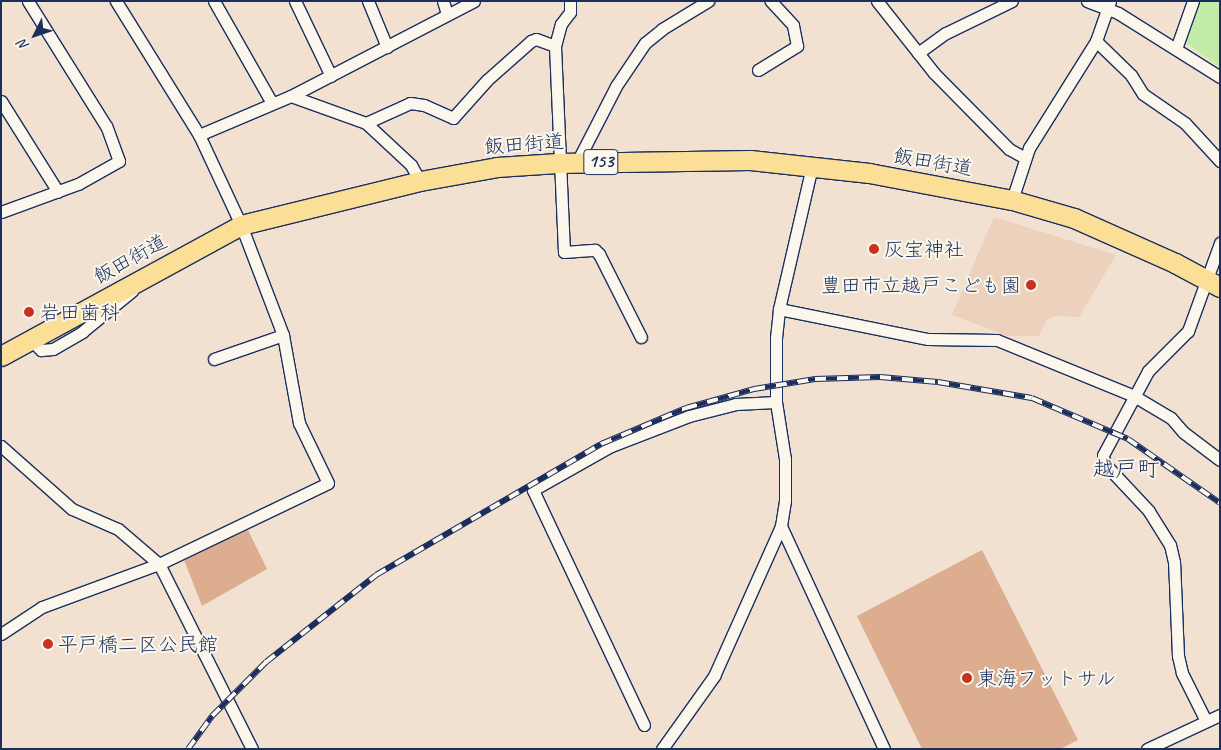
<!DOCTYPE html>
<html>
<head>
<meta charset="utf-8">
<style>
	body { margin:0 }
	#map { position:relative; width:1221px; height:750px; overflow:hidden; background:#f2e1d0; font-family:Caveat,"Klee One",sans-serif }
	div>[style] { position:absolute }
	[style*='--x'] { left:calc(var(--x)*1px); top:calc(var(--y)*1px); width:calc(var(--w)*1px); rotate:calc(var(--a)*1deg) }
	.built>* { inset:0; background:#ecd1bc }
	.green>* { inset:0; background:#c2eca8 }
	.building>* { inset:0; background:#ddad8f }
	.roads { filter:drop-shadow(1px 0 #1b2f5e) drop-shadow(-1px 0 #1b2f5e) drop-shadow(0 1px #1b2f5e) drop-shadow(0 -1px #1b2f5e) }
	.minor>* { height:11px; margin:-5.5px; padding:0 5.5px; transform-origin:5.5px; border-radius:5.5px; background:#fbf7ec }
	.trunk>* { height:19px; margin:-9.5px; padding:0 9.5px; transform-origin:9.5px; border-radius:9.5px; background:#fbdf96 }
	.rail>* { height:5.5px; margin-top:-2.75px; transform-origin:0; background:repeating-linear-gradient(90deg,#fbf7ec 0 11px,#1b2f5e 0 22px); box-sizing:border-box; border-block:1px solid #1b2f5e }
	.dots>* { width:14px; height:14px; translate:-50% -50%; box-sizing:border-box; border:2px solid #fbf7ec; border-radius:50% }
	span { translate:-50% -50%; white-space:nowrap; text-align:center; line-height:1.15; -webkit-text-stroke:4px #fbf7ec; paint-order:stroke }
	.shield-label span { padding:1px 4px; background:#fbf7ec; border:1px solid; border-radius:4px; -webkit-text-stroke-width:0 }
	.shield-label { font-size:19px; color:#1b2f5e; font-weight:700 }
	.street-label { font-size:20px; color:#1b2f5e }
	.poi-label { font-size:20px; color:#1b2f5e }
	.left { translate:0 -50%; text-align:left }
	.right { translate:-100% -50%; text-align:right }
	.quarter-label { font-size:22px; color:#1b2f5e }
	.frame { position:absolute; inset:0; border:2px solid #1b2f5e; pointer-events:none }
	.north { position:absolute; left:10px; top:10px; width:50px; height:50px; -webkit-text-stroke:4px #fbf7ec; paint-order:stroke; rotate:229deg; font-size:14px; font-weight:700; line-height:20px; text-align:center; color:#1b2f5e }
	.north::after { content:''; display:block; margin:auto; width:18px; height:22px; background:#1b2f5e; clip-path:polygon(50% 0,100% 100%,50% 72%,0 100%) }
</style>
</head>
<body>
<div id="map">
	<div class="built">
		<div style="clip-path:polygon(994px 217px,1116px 255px,1079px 317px,1054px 316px,1046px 321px,1039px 336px,1007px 336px,952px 315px)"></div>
	</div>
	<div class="green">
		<div style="clip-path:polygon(1200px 1px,1220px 1px,1220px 68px,1185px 42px)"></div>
	</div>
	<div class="building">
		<div style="clip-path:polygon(248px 530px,267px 569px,202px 606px,184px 560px)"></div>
		<div style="clip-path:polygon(982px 550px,1078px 740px,1060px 749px,922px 749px,857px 616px)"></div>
	</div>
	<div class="roads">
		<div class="minor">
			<div style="--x:214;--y:1;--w:117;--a:60.4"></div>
			<div style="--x:295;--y:1;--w:83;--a:64.4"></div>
			<div style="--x:368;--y:1;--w:50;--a:67.6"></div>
			<div style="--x:443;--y:1;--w:14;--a:73"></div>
			<div style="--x:877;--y:1;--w:92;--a:51.6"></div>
			<div style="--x:934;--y:73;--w:107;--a:45.4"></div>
			<div style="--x:1009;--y:149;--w:18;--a:29"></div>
			<div style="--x:1087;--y:1;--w:33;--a:21"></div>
			<div style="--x:1118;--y:13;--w:120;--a:32.1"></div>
			<div style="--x:1096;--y:41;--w:49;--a:44.2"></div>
			<div style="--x:1131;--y:75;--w:22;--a:58"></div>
			<div style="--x:1143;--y:94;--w:51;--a:34.6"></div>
			<div style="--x:1185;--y:123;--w:52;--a:47.4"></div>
			<div style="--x:555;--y:46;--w:23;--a:-75"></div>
			<div style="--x:561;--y:24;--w:15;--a:-53"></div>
			<div style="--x:570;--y:12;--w:11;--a:-90"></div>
			<div style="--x:1176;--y:49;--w:51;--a:-70.5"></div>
			<div style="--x:918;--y:53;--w:34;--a:-36"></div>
			<div style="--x:946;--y:33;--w:73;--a:-25.9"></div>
			<div style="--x:758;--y:70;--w:46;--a:-31.6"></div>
			<div style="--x:797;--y:46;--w:21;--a:-101"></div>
			<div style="--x:793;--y:25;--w:33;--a:-133"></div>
			<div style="--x:291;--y:96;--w:80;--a:19.8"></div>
			<div style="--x:366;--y:123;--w:48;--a:-24.4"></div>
			<div style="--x:410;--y:103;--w:14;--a:8"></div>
			<div style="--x:424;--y:105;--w:32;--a:24"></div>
			<div style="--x:453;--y:118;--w:51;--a:-48.2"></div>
			<div style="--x:487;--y:80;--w:59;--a:-41.6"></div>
			<div style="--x:531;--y:41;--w:5;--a:-22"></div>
			<div style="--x:536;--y:39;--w:20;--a:20"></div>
			<div style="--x:555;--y:46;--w:206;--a:87.5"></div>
			<div style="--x:564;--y:252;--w:31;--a:-4"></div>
			<div style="--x:595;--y:250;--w:6;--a:45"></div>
			<div style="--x:599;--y:254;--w:93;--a:63.2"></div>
			<div style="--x:1;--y:101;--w:107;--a:57.9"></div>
			<div style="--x:366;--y:123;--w:62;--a:43"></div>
			<div style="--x:411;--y:165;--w:18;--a:61"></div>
			<div style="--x:199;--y:135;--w:100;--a:-23"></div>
			<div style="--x:291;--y:96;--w:206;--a:-27.4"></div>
			<div style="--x:577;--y:162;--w:85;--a:-62.8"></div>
			<div style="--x:616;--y:86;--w:52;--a:-56"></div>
			<div style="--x:645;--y:43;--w:22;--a:-39"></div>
			<div style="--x:662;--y:29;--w:54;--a:-31.3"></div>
			<div style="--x:1012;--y:200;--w:55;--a:-71.9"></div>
			<div style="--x:1029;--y:148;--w:126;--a:-57.9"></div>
			<div style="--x:1096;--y:41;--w:42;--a:-70.7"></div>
			<div style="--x:1;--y:212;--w:82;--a:-20"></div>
			<div style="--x:78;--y:184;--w:47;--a:-29.3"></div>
			<div style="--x:119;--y:161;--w:37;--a:-110"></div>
			<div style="--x:106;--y:126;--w:147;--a:-122"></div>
			<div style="--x:779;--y:309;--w:152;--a:11.4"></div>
			<div style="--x:928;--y:339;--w:69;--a:0.8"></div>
			<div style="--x:997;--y:340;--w:148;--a:22.2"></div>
			<div style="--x:1134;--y:396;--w:43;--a:30.7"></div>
			<div style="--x:1171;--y:418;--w:18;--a:49"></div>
			<div style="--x:1183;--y:432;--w:46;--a:37.1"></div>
			<div style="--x:30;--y:339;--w:16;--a:45"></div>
			<div style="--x:41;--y:350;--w:12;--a:-5"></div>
			<div style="--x:53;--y:349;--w:34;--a:-30"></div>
			<div style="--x:82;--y:332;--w:65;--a:-39.4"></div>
			<div style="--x:214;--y:359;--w:73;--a:-19.2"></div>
			<div style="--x:1;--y:446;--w:95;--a:41.6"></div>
			<div style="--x:72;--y:509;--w:50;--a:23.5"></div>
			<div style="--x:118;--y:529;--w:54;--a:40.5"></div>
			<div style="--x:159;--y:564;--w:207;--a:63.3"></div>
			<div style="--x:781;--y:526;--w:246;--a:65.2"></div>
			<div style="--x:1;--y:634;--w:49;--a:-33.4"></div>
			<div style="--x:42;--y:607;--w:125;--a:-20.2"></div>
			<div style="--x:159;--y:564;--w:187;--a:-25.6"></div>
			<div style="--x:328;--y:483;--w:67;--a:-115.8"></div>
			<div style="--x:299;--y:423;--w:89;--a:-100.3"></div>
			<div style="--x:283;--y:335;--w:118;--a:-110.9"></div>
			<div style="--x:241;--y:225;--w:99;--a:-115"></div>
			<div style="--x:199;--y:135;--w:158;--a:-121.8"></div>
			<div style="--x:1206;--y:721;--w:54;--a:-116.6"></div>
			<div style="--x:1182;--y:673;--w:17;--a:-103"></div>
			<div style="--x:1178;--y:656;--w:94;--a:-92.4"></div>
			<div style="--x:1174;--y:562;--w:17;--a:-103"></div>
			<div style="--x:1170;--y:545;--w:40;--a:-122"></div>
			<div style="--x:1149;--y:511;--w:66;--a:-133.2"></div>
			<div style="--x:1104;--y:463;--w:8;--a:-97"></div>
			<div style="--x:1103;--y:455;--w:95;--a:-61.8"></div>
			<div style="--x:1148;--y:371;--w:57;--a:-45"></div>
			<div style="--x:1188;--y:331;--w:94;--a:-70"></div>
			<div style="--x:644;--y:725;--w:260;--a:-115.3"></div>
			<div style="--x:533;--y:490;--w:90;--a:-29.4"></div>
			<div style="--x:611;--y:446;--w:84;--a:-21"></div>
			<div style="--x:689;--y:416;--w:49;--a:-14.3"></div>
			<div style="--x:736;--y:404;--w:40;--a:-2.9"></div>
			<div style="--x:662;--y:749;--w:90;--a:-54.5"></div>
			<div style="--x:714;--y:676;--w:164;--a:-65.9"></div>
			<div style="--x:781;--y:526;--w:26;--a:-81"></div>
			<div style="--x:785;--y:500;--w:41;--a:-90"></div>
			<div style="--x:785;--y:459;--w:58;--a:-99"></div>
			<div style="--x:776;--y:402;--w:64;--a:-90"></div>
			<div style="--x:776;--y:338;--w:29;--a:-84"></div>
			<div style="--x:779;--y:309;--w:147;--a:-77"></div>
			<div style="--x:1147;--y:749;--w:81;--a:-25"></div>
		</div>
		<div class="trunk">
			<div style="--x:1;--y:356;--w:273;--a:-28.6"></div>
			<div style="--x:241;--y:225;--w:184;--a:-13.8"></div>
			<div style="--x:420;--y:181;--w:78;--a:-10.3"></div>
			<div style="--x:497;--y:167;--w:61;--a:-3.8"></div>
			<div style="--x:558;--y:163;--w:192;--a:-0.9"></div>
			<div style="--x:750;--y:160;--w:120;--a:6.2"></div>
			<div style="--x:869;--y:173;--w:146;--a:10.7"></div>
			<div style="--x:1012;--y:200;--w:65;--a:16.2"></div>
			<div style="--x:1074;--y:218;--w:111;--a:24"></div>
			<div style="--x:1175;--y:263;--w:51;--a:28.1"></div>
		</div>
	</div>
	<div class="rail">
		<div style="--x:188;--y:749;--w:41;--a:-54"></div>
		<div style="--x:212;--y:716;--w:76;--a:-45"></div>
		<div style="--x:266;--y:662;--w:140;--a:-38.3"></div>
		<div style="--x:376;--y:575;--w:260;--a:-30.2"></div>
		<div style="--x:601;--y:444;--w:92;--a:-23"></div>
		<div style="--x:686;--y:408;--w:71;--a:-15.6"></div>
		<div style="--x:754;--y:389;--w:62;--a:-9.3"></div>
		<div style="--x:815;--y:379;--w:65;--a:-1.8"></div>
		<div style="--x:880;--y:377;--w:58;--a:4.9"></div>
		<div style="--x:938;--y:382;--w:95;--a:9.7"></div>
		<div style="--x:1032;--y:398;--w:104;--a:23.1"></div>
		<div style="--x:1128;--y:439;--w:112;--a:34.8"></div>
	</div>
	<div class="dots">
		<div style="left:874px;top:249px;background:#c8321e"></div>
		<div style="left:1031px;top:285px;background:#c8321e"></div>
		<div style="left:29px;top:312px;background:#c8321e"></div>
		<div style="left:48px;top:644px;background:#c8321e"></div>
		<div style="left:967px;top:678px;background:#c8321e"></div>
	</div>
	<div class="shield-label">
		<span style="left:601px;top:162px">153</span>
	</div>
	<div class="street-label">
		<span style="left:524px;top:144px;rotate:-4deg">飯田街道</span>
		<span style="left:933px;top:162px;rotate:10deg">飯田街道</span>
		<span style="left:130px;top:259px;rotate:-29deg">飯田街道</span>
	</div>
	<div class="poi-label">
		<span class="left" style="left:884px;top:249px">灰宝神社</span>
		<span class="right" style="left:1021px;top:285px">豊田市立越戸こども園</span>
		<span class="left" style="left:40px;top:312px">岩田歯科</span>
		<span class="left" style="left:58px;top:644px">平戸橋二区公民館</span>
		<span class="left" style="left:977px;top:678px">東海フットサル</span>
	</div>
	<div class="quarter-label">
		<span style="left:1126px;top:470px">越戸町</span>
	</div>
	<div class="frame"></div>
	<div class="north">N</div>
</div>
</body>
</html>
